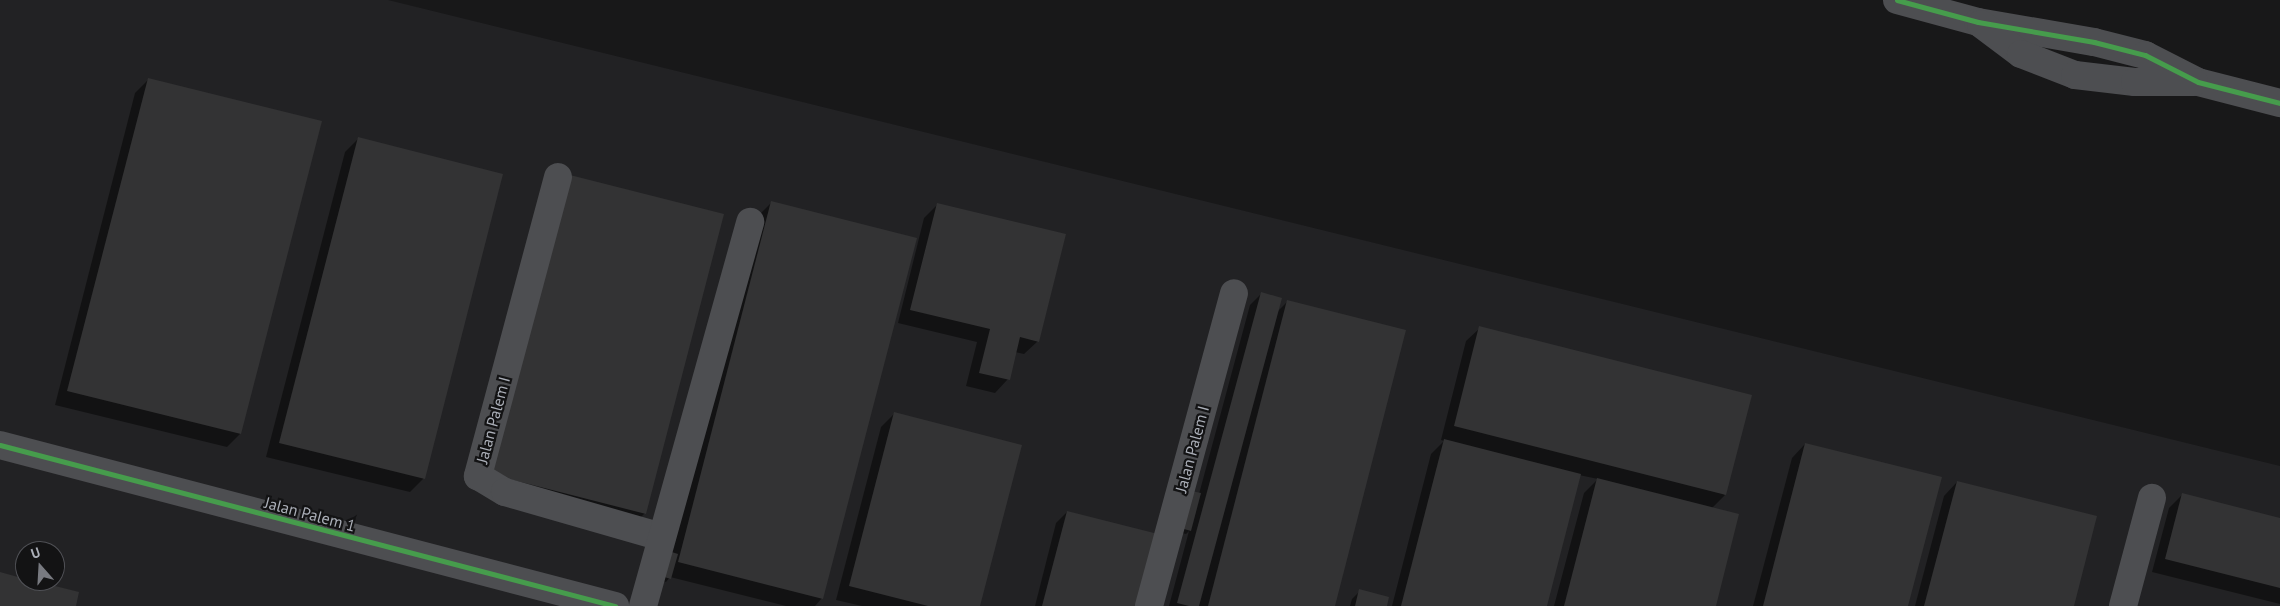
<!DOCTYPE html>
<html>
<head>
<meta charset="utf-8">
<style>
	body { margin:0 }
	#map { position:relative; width:2280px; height:606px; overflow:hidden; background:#181819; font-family:"PT Sans",sans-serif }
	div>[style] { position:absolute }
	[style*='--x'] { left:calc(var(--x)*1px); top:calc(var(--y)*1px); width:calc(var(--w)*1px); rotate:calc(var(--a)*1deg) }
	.built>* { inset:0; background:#222224 }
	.shadow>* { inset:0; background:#0007 }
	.building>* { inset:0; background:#333334 }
	.minor>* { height:28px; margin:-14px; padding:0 14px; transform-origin:14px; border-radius:14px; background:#4d4e51 }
	.cycleway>* { height:5px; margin:-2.5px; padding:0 2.5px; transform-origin:2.5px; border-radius:2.5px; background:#469c4c }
	span { translate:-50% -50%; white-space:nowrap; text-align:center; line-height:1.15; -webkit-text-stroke:4.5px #131314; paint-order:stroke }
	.street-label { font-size:16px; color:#abafb8 }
	.north { position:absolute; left:15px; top:541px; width:50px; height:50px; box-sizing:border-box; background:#131314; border:1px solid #505156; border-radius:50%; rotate:341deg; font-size:14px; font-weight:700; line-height:20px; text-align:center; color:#abafb8 }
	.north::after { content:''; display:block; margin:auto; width:18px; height:22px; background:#787a80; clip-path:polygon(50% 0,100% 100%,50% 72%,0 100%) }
</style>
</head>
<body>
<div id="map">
	<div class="built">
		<div style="clip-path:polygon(evenodd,0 0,388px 0,2280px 466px,2280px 606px,0 606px,0 0,25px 551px,55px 551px,55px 581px,25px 581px,25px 551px)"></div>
	</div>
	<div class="shadow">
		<div style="clip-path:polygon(149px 79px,321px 122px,240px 434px,227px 447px,55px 405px,135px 93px)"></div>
		<div style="clip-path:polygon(358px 139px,502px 175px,423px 479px,410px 492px,266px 457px,345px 152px)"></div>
		<div style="clip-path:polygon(549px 188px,645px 513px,631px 527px,472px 487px)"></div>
		<div style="clip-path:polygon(771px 203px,822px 598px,815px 606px,786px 606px,670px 577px,666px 582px,651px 578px,758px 216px)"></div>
		<div style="clip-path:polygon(938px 204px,1038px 341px,1024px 354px,1015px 352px,1008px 379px,995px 393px,966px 386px,977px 342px,898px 323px,924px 218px)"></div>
		<div style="clip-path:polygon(1261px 294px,1277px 312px,1288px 301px,1334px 606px,1169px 606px,1189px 531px,1186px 534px,1174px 531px,1199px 494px,1250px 305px)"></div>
		<div style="clip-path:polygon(1480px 328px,1725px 495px,1711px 509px,1714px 606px,1554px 606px,1584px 493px,1598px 479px,1579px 475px,1546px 606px,1392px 606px,1431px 454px,1444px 441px,1441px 440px,1466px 341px)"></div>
		<div style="clip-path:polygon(894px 414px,978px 606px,862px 606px,836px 600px,881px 427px)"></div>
		<div style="clip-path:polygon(1805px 444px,1907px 606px,1753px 606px,1792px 458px)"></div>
		<div style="clip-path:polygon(1957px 482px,2073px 606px,1915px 606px,1944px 496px)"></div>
		<div style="clip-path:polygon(2182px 495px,2280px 519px,2280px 604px,2152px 572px,2169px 508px)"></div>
		<div style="clip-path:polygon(1067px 512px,1138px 606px,1035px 606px,1056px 523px)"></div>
		<div style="clip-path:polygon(1360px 591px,1385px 606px,1350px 606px,1352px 599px)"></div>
	</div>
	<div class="building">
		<div style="clip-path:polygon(148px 78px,322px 121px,241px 434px,67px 391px)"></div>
		<div style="clip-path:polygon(358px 137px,503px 174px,425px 479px,279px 443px)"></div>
		<div style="clip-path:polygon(562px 173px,724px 214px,646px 514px,485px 473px)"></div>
		<div style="clip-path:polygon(771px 201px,917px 238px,823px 599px,678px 562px)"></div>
		<div style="clip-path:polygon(937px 203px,1066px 234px,1039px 342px,1020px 337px,1010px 380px,979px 373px,990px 329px,910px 310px)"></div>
		<div style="clip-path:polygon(1261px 292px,1282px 298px,1199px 606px,1189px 606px,1177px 603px)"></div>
		<div style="clip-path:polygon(1287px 300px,1406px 330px,1335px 606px,1208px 606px)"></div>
		<div style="clip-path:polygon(1479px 326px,1752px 395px,1726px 495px,1454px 426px)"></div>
		<div style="clip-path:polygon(894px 412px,1022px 445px,980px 606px,928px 606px,849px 586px)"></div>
		<div style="clip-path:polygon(1444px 439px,1581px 474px,1547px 606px,1401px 606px)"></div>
		<div style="clip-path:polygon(1805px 443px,1942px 477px,1908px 606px,1763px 606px)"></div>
		<div style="clip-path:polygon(1597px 478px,1739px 514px,1716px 606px,1564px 606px)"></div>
		<div style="clip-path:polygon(1957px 481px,2097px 516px,2074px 606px,1924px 606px)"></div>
		<div style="clip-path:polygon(1187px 490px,1201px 493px,1191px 531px,1177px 527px)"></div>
		<div style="clip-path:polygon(2182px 493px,2280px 518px,2280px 588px,2165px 559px)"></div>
		<div style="clip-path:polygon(1067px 511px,1158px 534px,1139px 606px,1042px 606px)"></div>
		<div style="clip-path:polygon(662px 549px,678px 554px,671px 579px,654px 574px)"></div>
		<div style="clip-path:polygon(0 572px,25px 579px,25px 581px,35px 581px,79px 592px,76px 606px,0 606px)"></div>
		<div style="clip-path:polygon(1359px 589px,1389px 597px,1387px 606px,1355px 606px)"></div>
	</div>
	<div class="minor">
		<div style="--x:1897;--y:0;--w:84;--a:15.2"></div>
		<div style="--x:1978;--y:22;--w:118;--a:9.8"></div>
		<div style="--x:2094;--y:42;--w:53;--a:14.3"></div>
		<div style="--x:2145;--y:55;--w:59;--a:27"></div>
		<div style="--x:2198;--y:82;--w:85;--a:14.4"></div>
		<div style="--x:1981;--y:24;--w:50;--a:36.9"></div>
		<div style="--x:2021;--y:54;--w:58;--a:21.3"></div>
		<div style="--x:2075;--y:75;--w:60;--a:6.7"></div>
		<div style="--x:2135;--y:82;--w:59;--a:0"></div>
		<div style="--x:558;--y:177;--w:310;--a:105"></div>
		<div style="--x:478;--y:476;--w:31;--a:31"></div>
		<div style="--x:505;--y:492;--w:163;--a:16"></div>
		<div style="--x:0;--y:445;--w:636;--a:14.67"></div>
		<div style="--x:643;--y:606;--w:399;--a:-74.4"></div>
		<div style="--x:1149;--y:606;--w:324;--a:-74.8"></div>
		<div style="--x:2123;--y:606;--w:112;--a:-75"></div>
	</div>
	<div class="cycleway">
		<div style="--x:1897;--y:0;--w:84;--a:15.2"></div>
		<div style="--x:1978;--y:22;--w:118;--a:9.8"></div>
		<div style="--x:2094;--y:42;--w:53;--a:14.3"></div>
		<div style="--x:2145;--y:55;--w:59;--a:27"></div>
		<div style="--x:2198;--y:82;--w:85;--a:14.4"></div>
		<div style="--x:0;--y:445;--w:636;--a:14.67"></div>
	</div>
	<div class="street-label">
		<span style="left:493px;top:420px;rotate:-75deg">Jalan Palem I</span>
		<span style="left:1192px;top:449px;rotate:-75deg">Jalan Palem I</span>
		<span style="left:310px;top:514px;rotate:15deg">Jalan Palem 1</span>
	</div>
	<div class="north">U</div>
</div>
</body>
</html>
